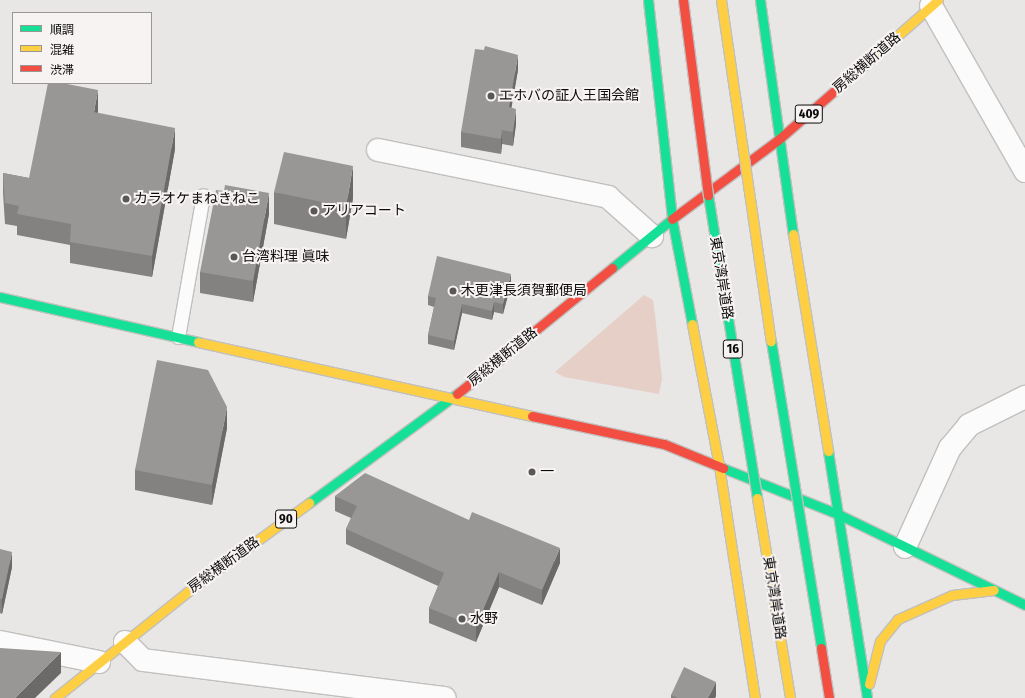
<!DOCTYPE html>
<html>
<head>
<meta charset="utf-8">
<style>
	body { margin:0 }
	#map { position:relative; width:1025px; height:698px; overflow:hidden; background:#e9e7e5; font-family:"Fira Sans Condensed","Noto Sans JP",sans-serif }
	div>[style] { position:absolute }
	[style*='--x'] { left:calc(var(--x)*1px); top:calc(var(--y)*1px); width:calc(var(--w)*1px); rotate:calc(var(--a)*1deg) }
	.green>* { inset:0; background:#e5cfc7 }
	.roads { filter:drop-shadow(1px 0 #c1c0be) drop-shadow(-1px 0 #c1c0be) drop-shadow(0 1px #c1c0be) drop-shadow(0 -1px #c1c0be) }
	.lane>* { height:13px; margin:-6.5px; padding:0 6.5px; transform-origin:6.5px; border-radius:6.5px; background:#fcfbfb }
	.street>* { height:22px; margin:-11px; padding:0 11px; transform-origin:11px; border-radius:11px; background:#fcfbfb }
	.fast>* { height:9px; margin:-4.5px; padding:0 4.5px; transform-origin:4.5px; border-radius:4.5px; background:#16e098 }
	.slow>* { height:9px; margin:-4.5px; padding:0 4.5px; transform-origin:4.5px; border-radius:4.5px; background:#ffcf43 }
	.jam>* { height:9px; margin:-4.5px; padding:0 4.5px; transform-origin:4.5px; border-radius:4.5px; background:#f24e42 }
	.bridges { filter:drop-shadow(1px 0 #c1c0be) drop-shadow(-1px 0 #c1c0be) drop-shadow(0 1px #c1c0be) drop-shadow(0 -1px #c1c0be) }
	.fast-bridge>* { height:9px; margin:-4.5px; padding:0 4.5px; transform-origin:4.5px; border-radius:4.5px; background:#16e098 }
	.slow-bridge>* { height:9px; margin:-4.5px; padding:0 4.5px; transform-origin:4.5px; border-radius:4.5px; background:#ffcf43 }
	.jam-bridge>* { height:9px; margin:-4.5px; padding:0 4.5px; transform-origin:4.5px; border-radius:4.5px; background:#f24e42 }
	.wall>* { inset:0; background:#848281 }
	.shaded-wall>* { inset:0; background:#6b6a69 }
	.building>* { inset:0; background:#999796 }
	.dots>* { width:11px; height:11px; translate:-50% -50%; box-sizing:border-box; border:2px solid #f7f3f2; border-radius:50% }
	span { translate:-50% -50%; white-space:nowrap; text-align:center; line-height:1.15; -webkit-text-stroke:4px #f7f3f2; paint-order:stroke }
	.shield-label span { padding:1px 3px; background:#f7f3f2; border:1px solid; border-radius:3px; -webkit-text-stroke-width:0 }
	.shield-label { font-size:13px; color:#0c0b0b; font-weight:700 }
	.street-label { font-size:14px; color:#0c0b0b }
	.poi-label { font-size:14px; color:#0c0b0b }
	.left { translate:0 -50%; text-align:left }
	.legend { position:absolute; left:12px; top:12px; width:140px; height:72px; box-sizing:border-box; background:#f7f3f2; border:1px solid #999696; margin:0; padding:5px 7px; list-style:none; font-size:12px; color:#0c0b0b }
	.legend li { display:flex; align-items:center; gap:8px; height:20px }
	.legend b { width:20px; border:1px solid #999696 }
</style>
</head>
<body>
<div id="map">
	<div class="green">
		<div style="clip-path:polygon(644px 295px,653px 300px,655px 315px,662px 379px,659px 394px,564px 377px,555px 372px)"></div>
	</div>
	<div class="roads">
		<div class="lane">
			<div style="--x:178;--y:337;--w:144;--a:-80"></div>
		</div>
		<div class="street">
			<div style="--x:931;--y:6;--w:190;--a:60.3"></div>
			<div style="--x:378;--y:150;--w:235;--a:11.5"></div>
			<div style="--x:608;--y:197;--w:59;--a:41.6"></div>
			<div style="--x:905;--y:547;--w:109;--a:-65.6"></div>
			<div style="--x:950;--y:448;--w:30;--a:-50"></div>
			<div style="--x:969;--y:425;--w:63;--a:-26.6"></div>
			<div style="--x:0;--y:642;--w:101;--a:11.4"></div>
			<div style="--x:125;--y:642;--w:25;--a:45"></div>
			<div style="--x:143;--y:660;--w:304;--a:7.2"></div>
		</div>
		<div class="fast">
			<div style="--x:648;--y:0;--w:220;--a:83.7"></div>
			<div style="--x:672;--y:219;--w:107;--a:79.2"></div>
			<div style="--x:760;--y:0;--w:236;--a:82"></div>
			<div style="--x:612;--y:268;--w:77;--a:-39.2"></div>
			<div style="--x:0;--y:297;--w:203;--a:12.8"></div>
			<div style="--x:828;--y:451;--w:250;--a:81"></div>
			<div style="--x:723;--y:468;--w:124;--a:21.8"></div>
			<div style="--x:838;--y:514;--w:208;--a:25.9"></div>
			<div style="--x:309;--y:503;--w:184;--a:-36.4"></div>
		</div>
		<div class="slow">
			<div style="--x:856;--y:72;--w:109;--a:-41.3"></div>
			<div style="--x:793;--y:234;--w:220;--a:80.8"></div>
			<div style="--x:692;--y:324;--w:145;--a:79.2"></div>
			<div style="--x:719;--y:466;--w:235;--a:81.2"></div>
			<div style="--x:198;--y:342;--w:342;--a:12.5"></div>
			<div style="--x:869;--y:684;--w:44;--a:-75.7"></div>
			<div style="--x:880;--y:641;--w:28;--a:-51"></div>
			<div style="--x:898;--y:619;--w:59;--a:-24"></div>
			<div style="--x:952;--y:595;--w:42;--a:-6.8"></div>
			<div style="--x:55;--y:698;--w:181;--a:-38.7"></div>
			<div style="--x:196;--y:585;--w:140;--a:-36"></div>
		</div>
		<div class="jam">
			<div style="--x:672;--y:219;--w:132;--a:-36.7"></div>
			<div style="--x:778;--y:140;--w:103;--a:-41.1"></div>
			<div style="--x:457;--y:394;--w:200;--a:-39.1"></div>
			<div style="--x:532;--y:416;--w:135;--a:12"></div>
			<div style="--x:664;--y:444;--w:64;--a:22.1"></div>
		</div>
	</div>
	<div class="bridges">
		<div class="fast-bridge">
			<div style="--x:708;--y:195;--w:307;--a:80.8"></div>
			<div style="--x:771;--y:341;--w:311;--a:80.7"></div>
		</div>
		<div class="slow-bridge">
			<div style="--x:721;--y:0;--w:345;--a:81.7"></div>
			<div style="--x:757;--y:498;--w:203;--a:80.6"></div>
		</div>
		<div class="jam-bridge">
			<div style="--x:683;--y:0;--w:197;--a:82.7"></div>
			<div style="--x:821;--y:648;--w:51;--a:80.9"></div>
		</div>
	</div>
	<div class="wall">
		<div style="clip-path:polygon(518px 70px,511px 108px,516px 124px,513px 146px,502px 144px,501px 154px,461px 147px,461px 132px)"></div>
		<div style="clip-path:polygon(98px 111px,98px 113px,175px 149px,152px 277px,70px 263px,70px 245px,17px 235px,17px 226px,5px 224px,3px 193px,3px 173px,29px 178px)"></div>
		<div style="clip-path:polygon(274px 192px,353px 198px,346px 239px,274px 224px)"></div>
		<div style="clip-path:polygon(269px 214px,253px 302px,200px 293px,200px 272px)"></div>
		<div style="clip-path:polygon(511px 284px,503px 314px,494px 312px,492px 320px,462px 313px,454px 350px,428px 344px,428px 335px,434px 307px,428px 305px,428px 296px)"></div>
		<div style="clip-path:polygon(227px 428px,212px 505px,135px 490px,135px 470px)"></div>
		<div style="clip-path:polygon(335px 496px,560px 563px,542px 605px,499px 587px,476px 642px,429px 623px,429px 608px,438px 586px,346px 544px,346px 529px,351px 518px,335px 511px)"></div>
		<div style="clip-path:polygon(0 549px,12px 567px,2px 614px,0 613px)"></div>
		<div style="clip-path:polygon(671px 695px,716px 696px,715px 698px,671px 698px)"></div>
	</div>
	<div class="shaded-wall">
		<div style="clip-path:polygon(518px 55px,518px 70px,509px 122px,509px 107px)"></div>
		<div style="clip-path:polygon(98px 90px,98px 111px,94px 133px,94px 112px)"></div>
		<div style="clip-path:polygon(516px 109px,516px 124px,513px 146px,513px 132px)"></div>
		<div style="clip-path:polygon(175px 128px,175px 149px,152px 277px,152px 256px)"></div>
		<div style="clip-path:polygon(502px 130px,502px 144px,501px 154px,501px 139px)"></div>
		<div style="clip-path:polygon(353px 166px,353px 198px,346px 239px,346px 207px)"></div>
		<div style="clip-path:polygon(269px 193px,269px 214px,253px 302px,253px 281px)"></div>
		<div style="clip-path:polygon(511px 274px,511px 284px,503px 314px,503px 304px)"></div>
		<div style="clip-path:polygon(494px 302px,494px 312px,492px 320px,492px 311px)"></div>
		<div style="clip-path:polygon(462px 304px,462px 313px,454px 350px,454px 341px)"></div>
		<div style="clip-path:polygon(227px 407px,227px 428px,212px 505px,212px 485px)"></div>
		<div style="clip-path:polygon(560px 548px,560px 563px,542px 605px,542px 590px)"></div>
		<div style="clip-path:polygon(12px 552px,12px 567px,2px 614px,2px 599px)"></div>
		<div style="clip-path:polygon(499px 572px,499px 587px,476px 642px,476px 627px)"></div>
		<div style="clip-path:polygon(61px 652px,61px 673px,35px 698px,15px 698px)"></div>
		<div style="clip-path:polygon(716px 682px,716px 696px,715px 698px,708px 698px)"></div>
	</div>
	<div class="building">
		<div style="clip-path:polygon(485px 46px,518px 55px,509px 107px,516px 109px,513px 132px,502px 130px,501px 139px,461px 132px,475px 49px,484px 50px)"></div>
		<div style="clip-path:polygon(48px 83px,62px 83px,98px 90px,94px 112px,175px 128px,152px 256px,70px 242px,71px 224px,17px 214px,19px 206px,5px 203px,3px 173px,29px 178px)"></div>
		<div style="clip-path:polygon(284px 152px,353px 166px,346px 207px,274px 192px)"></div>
		<div style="clip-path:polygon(225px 185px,269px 193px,253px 281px,200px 272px,216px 190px,224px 191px)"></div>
		<div style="clip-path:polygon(437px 256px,511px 274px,503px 304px,494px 302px,492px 311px,462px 304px,454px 341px,428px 335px,436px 298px,428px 296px)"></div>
		<div style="clip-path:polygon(157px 360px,208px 370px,227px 407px,212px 485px,135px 470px)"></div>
		<div style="clip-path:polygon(365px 473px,469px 520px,472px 512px,560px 548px,542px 590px,499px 572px,476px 627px,429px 608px,444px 573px,346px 529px,357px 506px,335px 496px)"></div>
		<div style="clip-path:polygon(0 549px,12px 552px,2px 599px,0 599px)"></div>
		<div style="clip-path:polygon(0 648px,61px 652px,15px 698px,0 698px)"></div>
		<div style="clip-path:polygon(684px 667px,716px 682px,708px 698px,678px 698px,671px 695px)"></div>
	</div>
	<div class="dots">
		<div style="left:491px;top:96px;background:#595857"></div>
		<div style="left:126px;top:199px;background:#595857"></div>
		<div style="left:314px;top:211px;background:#595857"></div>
		<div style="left:234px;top:257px;background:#595857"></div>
		<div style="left:453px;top:291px;background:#595857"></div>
		<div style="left:532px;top:472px;background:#595857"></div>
		<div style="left:462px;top:619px;background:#595857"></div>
	</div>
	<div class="shield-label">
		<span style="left:809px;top:114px">409</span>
		<span style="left:733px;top:349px">16</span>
		<span style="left:286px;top:519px">90</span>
	</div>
	<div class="street-label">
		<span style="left:867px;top:63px;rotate:-41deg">房総横断道路</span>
		<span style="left:721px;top:278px;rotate:81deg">東京湾岸道路</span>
		<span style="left:503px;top:357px;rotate:-39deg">房総横断道路</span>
		<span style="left:224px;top:565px;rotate:-36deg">房総横断道路</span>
		<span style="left:774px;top:598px;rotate:81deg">東京湾岸道路</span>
	</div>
	<div class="poi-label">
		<span class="left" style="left:499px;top:96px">エホバの証人王国会館</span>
		<span class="left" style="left:134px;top:199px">カラオケまねきねこ</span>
		<span class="left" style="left:322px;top:211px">アリアコート</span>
		<span class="left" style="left:242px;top:257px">台湾料理 眞味</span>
		<span class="left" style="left:461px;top:291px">木更津長須賀郵便局</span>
		<span class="left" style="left:540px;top:472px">一</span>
		<span class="left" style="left:470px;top:619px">水野</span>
	</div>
	<ul class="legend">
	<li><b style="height:5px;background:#16e098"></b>順調</li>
	<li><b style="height:5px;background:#ffcf43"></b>混雑</li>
	<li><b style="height:5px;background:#f24e42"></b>渋滞</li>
	</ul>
</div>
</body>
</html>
